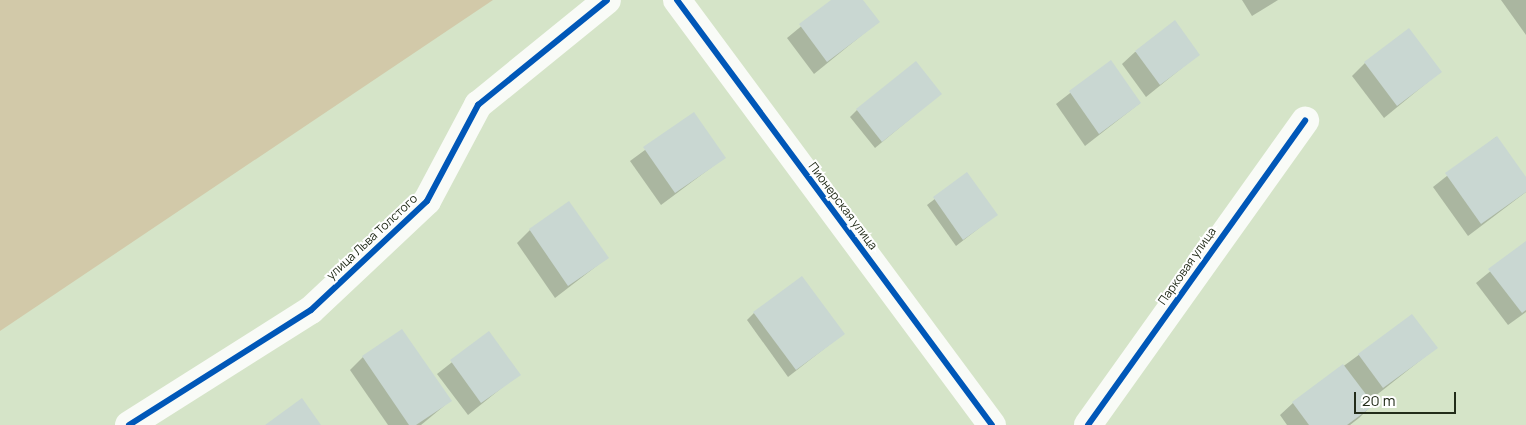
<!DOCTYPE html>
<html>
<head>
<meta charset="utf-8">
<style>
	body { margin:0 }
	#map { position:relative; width:1526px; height:425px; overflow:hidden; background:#d5e4c8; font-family:Manrope,sans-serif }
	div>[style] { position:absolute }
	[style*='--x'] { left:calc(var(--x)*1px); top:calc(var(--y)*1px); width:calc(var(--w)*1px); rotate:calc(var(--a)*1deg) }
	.green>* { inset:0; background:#d2c9a9 }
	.shadow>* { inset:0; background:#0003 }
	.building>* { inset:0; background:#c9d7d2 }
	.minor>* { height:28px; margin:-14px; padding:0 14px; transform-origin:14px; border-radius:14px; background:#f9fbf7 }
	.cycleway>* { height:6px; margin:-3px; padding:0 3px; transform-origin:3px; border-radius:3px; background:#0057b8 }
	span { translate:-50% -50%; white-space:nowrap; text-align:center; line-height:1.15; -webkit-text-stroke:4px #fff; paint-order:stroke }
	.street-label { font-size:12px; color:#222c19 }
	.scale { position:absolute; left:1354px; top:392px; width:102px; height:22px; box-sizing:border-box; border:2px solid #222c19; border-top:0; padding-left:6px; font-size:15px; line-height:18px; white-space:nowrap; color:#222c19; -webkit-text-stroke:4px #fff; paint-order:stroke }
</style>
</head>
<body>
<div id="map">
	<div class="green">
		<div style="clip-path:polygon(0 0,493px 0,0 331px)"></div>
	</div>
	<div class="shadow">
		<div style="clip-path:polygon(833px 0,862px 0,878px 22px,814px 74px,787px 38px)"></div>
		<div style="clip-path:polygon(1242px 0,1278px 0,1252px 16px)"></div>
		<div style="clip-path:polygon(1501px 0,1526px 0,1526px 35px)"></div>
		<div style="clip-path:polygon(1135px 52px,1198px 55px,1146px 97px,1122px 64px)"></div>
		<div style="clip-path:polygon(1110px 62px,1140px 103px,1085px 146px,1056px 104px)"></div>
		<div style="clip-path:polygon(1365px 63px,1440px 72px,1384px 118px,1352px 76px)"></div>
		<div style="clip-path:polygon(940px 94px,875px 148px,850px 117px,857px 110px)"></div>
		<div style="clip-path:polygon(694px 114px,724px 158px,661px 205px,630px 161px)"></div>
		<div style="clip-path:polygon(1496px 137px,1526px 180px,1526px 192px,1468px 236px,1433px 187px)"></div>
		<div style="clip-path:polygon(967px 174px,996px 215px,956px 246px,927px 205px)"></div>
		<div style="clip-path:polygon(530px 230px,607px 258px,555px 298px,517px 243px)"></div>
		<div style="clip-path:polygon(1526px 242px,1526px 312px,1508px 325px,1476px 283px)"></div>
		<div style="clip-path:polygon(754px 313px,843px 334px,788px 377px,747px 320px)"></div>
		<div style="clip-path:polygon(1412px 316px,1436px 348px,1369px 401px,1372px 405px,1359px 418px,1350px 425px,1287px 425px,1280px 415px,1293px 403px)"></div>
		<div style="clip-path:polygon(489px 333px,519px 374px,468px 415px,437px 374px)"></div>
		<div style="clip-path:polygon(363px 357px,450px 401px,421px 425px,388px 425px,350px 370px)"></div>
	</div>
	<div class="building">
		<div style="clip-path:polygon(831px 0,863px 0,880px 22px,827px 62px,799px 24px)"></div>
		<div style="clip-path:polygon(1175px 20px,1200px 55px,1160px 85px,1135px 51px)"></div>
		<div style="clip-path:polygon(1409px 28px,1442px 72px,1397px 106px,1364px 62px)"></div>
		<div style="clip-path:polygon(1111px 60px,1141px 103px,1099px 134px,1069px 91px)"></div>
		<div style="clip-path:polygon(916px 61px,942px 94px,882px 142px,856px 109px)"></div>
		<div style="clip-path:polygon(694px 112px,726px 158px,675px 193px,643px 147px)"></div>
		<div style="clip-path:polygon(1497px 136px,1526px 177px,1526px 192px,1481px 224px,1445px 173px)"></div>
		<div style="clip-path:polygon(967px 172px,998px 215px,963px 240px,933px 197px)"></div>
		<div style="clip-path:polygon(569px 201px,609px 258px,568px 286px,529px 229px)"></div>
		<div style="clip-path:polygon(1526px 241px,1526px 310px,1522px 313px,1488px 269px)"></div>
		<div style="clip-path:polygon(802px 276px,845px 334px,796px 370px,753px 312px)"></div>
		<div style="clip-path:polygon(1412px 314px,1438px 348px,1383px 388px,1358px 354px)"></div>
		<div style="clip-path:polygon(402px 329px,452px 401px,416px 425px,409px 425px,362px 356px)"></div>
		<div style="clip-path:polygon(489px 331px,521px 375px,481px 403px,450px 360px)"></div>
		<div style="clip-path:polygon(1343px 364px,1374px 405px,1347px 425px,1309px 425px,1292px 402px)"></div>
		<div style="clip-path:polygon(302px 398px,321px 425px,265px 425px)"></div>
	</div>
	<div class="minor">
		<div style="--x:677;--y:0;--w:529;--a:53.46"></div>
		<div style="--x:129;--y:425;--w:215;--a:-32.3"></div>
		<div style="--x:311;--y:310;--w:159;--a:-43.2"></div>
		<div style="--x:427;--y:201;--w:109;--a:-62"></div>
		<div style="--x:478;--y:105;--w:166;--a:-39.1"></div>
		<div style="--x:1088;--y:425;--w:374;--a:-54.5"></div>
	</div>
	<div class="cycleway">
		<div style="--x:677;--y:0;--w:529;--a:53.46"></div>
		<div style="--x:129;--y:425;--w:215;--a:-32.3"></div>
		<div style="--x:311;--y:310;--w:159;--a:-43.2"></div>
		<div style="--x:427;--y:201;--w:109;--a:-62"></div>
		<div style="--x:478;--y:105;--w:166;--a:-39.1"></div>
		<div style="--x:1088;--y:425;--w:374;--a:-54.5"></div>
	</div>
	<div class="street-label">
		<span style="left:843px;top:206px;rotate:53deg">Пионерская улица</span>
		<span style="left:372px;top:237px;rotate:-43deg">улица Льва Толстого</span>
		<span style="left:1187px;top:266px;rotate:-55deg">Парковая улица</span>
	</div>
	<div class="scale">20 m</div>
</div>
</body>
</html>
